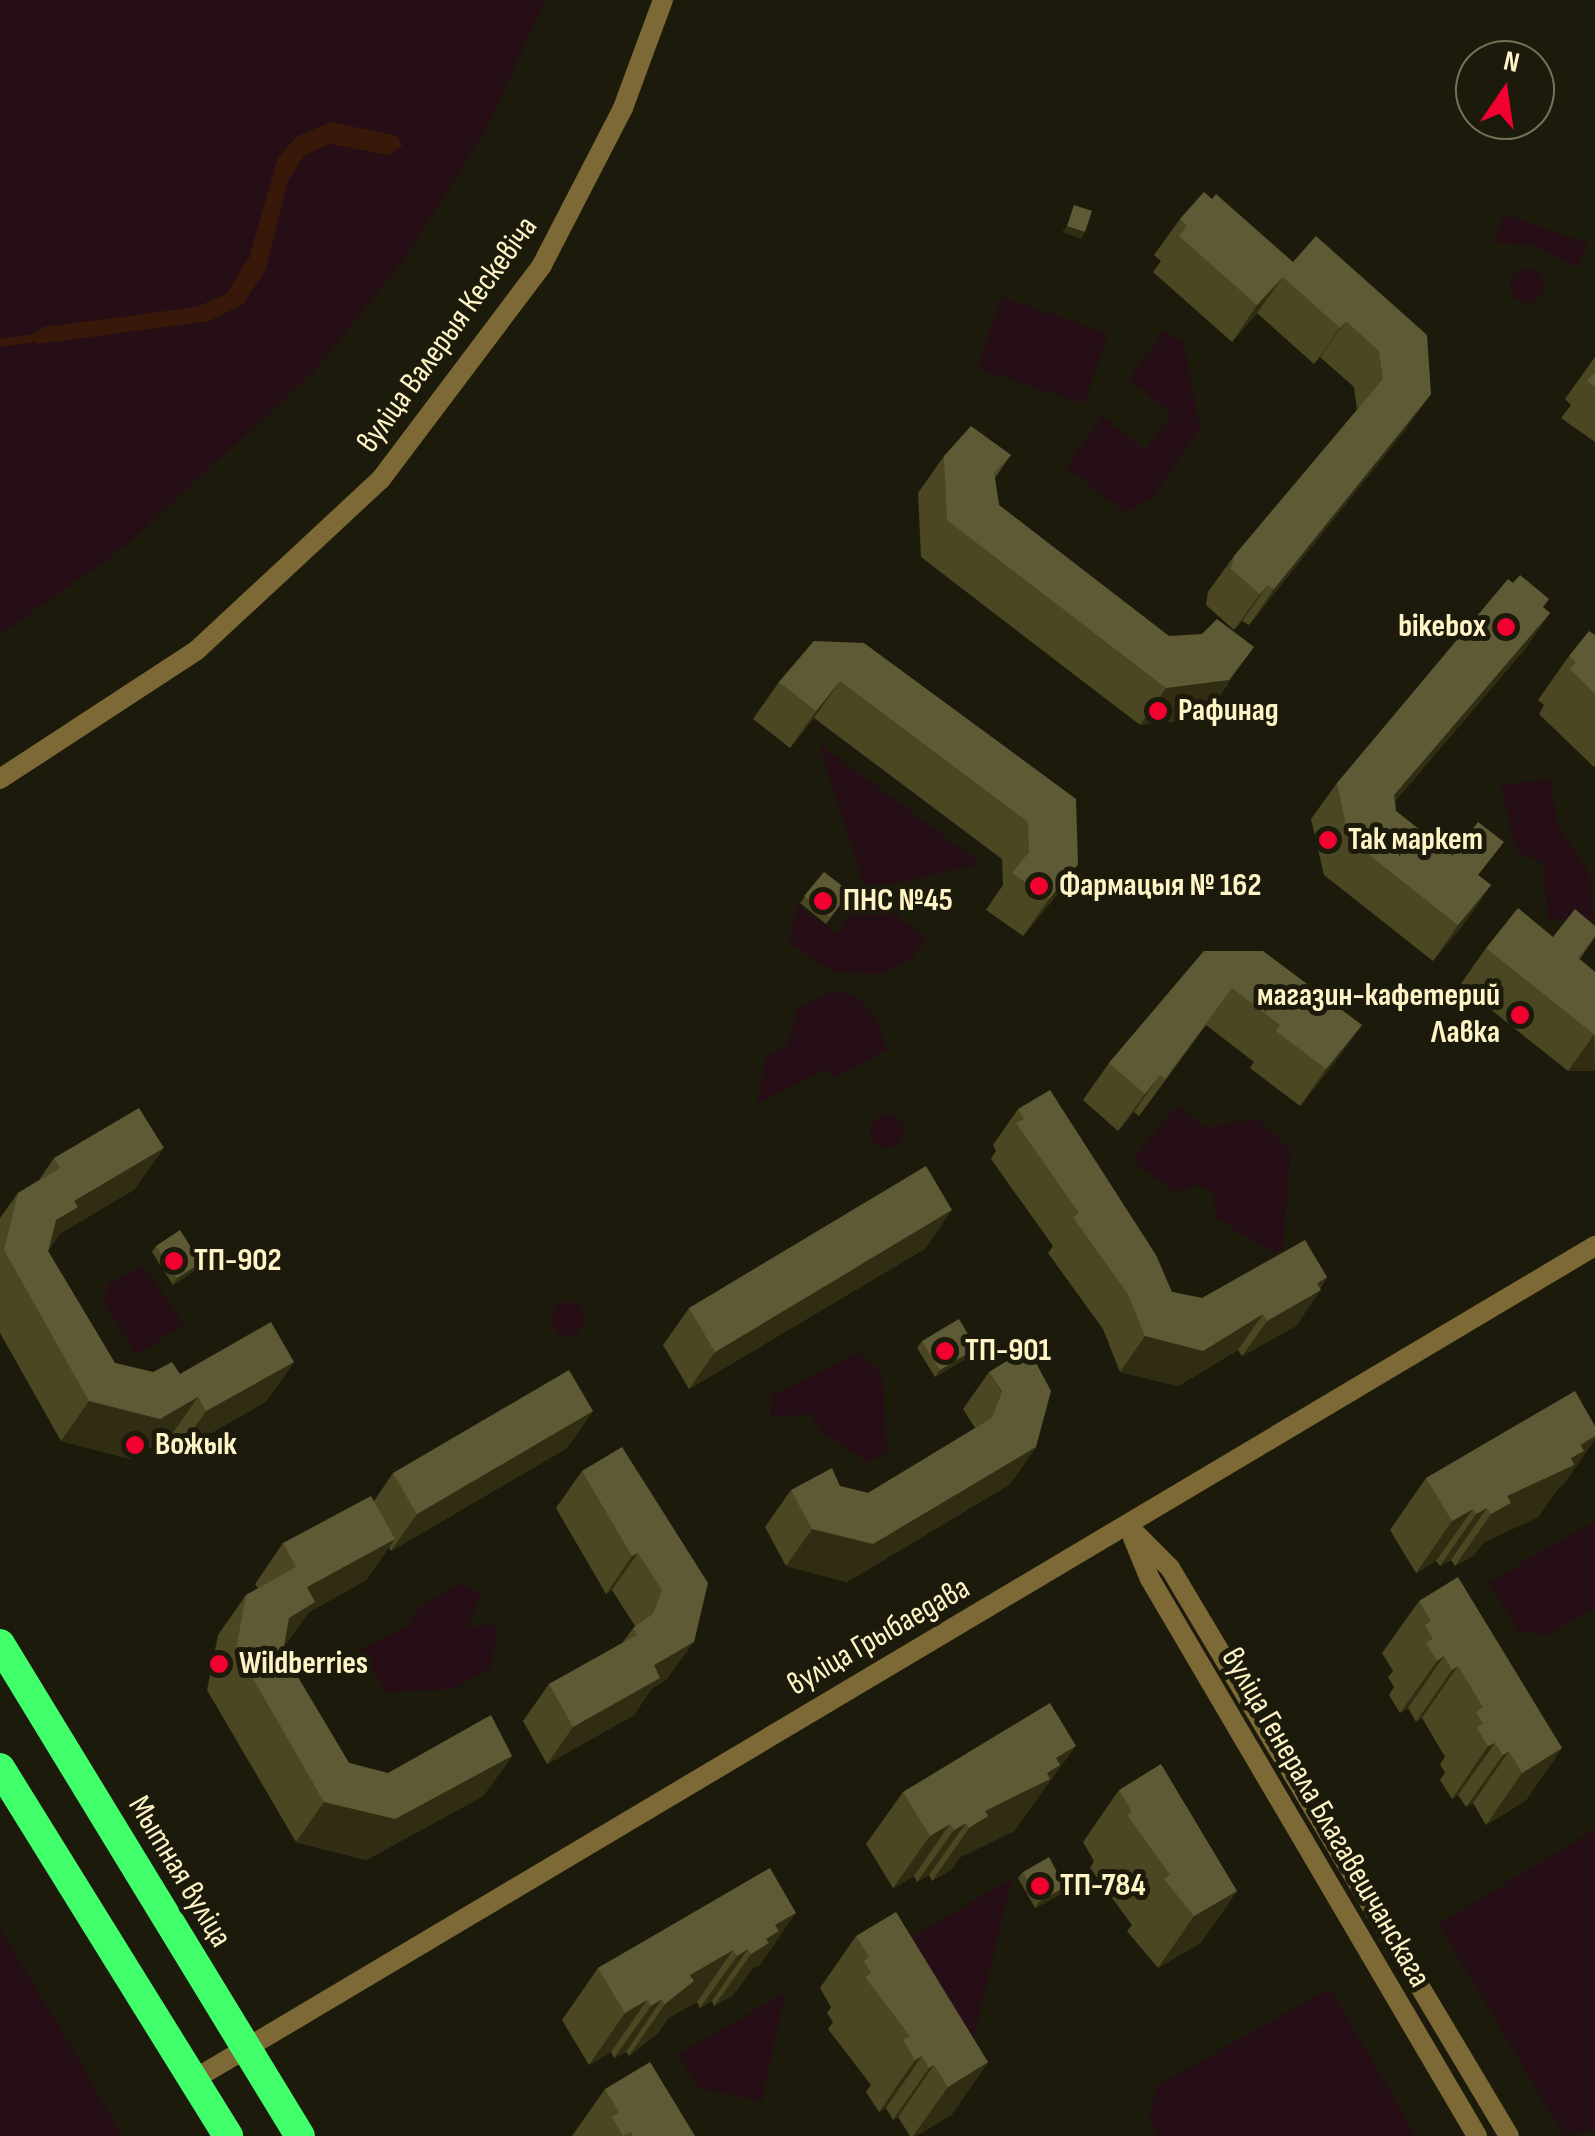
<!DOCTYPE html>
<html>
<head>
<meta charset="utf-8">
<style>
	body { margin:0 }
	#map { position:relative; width:1595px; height:2136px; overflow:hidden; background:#1c1a0b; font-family:"Sofia Sans Condensed",sans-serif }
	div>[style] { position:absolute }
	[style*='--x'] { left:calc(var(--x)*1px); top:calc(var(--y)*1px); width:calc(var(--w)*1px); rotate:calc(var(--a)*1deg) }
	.green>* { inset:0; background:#260e16 }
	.round { border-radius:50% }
	.water>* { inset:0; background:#381808 }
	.stream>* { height:8px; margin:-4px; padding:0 4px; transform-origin:4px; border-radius:4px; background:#381808 }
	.street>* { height:20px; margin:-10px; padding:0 10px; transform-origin:10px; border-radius:10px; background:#7c6935 }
	.highway>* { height:30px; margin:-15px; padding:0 15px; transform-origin:15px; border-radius:15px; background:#41ff6b }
	.wall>* { inset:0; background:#4b4723 }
	.shaded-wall>* { inset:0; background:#302d12 }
	.building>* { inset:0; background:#5e5a35 }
	.dots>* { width:28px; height:28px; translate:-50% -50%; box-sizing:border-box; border:5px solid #1c1a0b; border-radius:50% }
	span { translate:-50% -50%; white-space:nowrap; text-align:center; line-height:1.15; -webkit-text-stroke:10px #1c1a0b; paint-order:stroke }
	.street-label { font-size:32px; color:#fff4c6 }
	.poi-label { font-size:32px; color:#fff4c6; font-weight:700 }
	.right { translate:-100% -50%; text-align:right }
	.left { translate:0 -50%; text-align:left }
	.north { position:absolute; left:1455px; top:40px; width:100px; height:100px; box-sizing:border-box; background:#1c1a0b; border:2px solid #777156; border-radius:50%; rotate:13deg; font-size:28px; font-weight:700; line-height:40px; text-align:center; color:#fff4c6 }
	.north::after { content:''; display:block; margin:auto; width:35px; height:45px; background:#f10030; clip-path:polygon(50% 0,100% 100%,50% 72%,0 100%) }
</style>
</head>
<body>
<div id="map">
	<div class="green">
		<div style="clip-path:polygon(0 0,545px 0,485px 132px,404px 260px,314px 372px,123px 548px,0 635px)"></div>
		<div style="clip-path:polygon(1504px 214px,1587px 243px,1579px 268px,1534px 246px,1493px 242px)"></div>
		<div class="round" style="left:1510px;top:269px;width:34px;height:34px"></div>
		<div style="clip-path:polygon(1001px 297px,1108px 333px,1084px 404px,977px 368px)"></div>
		<div style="clip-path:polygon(1165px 330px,1184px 343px,1200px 429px,1151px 500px,1125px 513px,1066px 467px,1102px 416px,1145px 450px,1172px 415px,1129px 379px)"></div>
		<div style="clip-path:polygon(819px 744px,982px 864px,867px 890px,927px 940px,912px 958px,880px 974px,832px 972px,789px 942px,797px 905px,837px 933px,865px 890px)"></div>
		<div style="clip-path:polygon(1550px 779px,1558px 825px,1590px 873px,1593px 920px,1548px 919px,1543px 863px,1516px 851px,1501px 785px)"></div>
		<div style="clip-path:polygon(834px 990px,859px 999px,878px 1021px,887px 1050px,835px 1077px,824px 1070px,757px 1104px,766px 1056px,787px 1044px,797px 1009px)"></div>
		<div style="clip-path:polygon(1177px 1106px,1207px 1128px,1256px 1118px,1291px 1149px,1283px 1248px,1275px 1253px,1215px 1218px,1214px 1193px,1198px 1185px,1176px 1193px,1132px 1160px)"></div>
		<div class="round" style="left:870px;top:1114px;width:34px;height:34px"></div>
		<div style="clip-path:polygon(143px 1266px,184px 1324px,137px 1355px,104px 1304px,107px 1285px)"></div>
		<div class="round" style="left:551px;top:1302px;width:34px;height:34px"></div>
		<div style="clip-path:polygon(857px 1352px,882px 1373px,887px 1451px,868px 1463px,826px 1435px,809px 1414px,770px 1417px,771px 1395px)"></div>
		<div style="clip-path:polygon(1595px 1521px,1595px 1608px,1546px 1636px,1517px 1630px,1489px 1582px)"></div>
		<div style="clip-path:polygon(458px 1584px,481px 1593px,468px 1627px,497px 1624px,492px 1668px,454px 1689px,386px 1692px,361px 1650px,407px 1625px,423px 1604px)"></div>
		<div style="clip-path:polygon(1595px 1829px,1595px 2129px,1564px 2136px,1439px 1924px)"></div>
		<div style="clip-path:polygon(1012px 1878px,972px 2046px,909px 1939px)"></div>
		<div style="clip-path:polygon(0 1929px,67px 2039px,122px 2136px,0 2136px)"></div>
		<div style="clip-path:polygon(1330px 1988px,1416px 2136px,1159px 2136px,1149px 2120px,1157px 2086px)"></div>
		<div style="clip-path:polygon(785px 1993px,762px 2101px,698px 2088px,678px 2054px)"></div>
	</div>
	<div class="water">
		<div style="clip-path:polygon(331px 122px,397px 136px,402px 146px,388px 155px,330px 144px,305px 155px,288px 180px,265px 271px,243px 304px,210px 321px,37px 344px,35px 333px,44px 327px,197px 307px,226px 294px,249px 258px,278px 158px,296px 137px)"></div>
	</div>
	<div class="stream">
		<div style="--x:0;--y:343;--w:40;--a:-8.5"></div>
	</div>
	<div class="street">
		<div style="--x:0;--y:779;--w:235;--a:-33.2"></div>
		<div style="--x:197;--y:650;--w:251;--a:-42.9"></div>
		<div style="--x:381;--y:479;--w:268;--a:-53"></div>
		<div style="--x:542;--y:265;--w:177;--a:-62.7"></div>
		<div style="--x:623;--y:108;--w:115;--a:-69.7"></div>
		<div style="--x:1129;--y:1527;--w:58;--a:45"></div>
		<div style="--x:1170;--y:1568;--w:661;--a:59.17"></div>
		<div style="--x:1133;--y:1538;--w:44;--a:67.5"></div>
		<div style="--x:1150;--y:1579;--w:646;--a:59.58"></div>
		<div style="--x:193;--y:2080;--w:1631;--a:-30.75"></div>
	</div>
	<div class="highway">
		<div style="--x:0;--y:1644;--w:576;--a:58.63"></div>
		<div style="--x:0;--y:1768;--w:433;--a:58.2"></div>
	</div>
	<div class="wall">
		<div style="clip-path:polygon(1204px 192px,1431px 394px,1405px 430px,1249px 625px,1242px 621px,1234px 630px,1206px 605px,1208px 592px,1234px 556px,1357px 410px,1354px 387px,1320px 357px,1314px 364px,1257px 313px,1232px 342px,1153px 272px,1161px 261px,1154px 255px,1180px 219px)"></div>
		<div style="clip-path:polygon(1595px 357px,1595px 442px,1561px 418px,1571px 405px,1565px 399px)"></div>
		<div style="clip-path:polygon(1011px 455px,995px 478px,999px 505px,1228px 684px,1203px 718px,1140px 725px,921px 557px,918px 493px,944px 456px)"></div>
		<div style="clip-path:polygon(1543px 608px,1550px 613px,1525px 649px,1395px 801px,1396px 811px,1491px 885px,1466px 921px,1433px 961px,1324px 875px,1311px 819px,1337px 783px)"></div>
		<div style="clip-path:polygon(1595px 635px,1595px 765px,1594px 767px,1539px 714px,1544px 705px,1538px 700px,1569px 656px)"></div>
		<div style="clip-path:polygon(814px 641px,1078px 864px,1052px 901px,1023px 936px,986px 910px,1003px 885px,1002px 859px,814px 718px,790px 748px,753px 719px,779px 682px)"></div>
		<div style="clip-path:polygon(824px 872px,850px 892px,826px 924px,800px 903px)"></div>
		<div style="clip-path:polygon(1553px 937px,1595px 937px,1580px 959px,1595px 972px,1595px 1071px,1568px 1071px,1460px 985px,1486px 948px)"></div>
		<div style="clip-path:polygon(1204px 951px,1362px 1025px,1335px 1062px,1300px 1106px,1250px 1068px,1254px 1062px,1206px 1025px,1139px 1116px,1134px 1112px,1118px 1131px,1083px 1100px,1109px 1063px)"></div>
		<div style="clip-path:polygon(1018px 1109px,1172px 1292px,1202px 1298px,1327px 1277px,1296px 1326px,1242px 1356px,1238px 1350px,1178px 1386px,1120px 1372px,1103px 1329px,1048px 1253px,1053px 1246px,991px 1159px,996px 1151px,993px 1145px)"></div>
		<div style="clip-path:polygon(54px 1158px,135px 1189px,59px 1234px,48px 1251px,115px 1363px,153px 1372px,180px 1374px,294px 1362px,265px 1402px,178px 1452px,170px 1437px,131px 1459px,61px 1441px,0 1333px,0 1218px,18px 1193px,39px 1180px)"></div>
		<div style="clip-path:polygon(156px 1246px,196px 1270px,173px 1285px,152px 1252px)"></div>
		<div style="clip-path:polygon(926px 1248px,689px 1389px,663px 1345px,689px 1308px)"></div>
		<div style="clip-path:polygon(922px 1341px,976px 1348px,972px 1355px,935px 1377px,917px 1348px)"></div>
		<div style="clip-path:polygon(989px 1372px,1036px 1447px,1010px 1484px,847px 1582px,786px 1566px,765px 1527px,791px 1490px,840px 1486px,868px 1493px,975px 1428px,963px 1409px)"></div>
		<div style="clip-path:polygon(593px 1411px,567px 1448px,391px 1551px,389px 1547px,366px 1580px,309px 1612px,284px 1644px,283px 1652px,349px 1763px,388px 1773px,512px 1756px,483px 1796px,366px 1860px,296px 1842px,207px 1690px,218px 1635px,246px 1595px,258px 1588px,255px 1584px,283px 1543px,374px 1501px,393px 1473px)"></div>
		<div style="clip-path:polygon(1595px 1426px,1595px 1439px,1563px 1485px,1558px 1488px,1538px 1517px,1484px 1542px,1474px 1555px,1455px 1566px,1451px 1560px,1440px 1566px,1436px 1561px,1416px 1573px,1390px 1530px,1426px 1478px)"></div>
		<div style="clip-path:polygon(582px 1471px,708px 1583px,667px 1679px,652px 1688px,634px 1715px,547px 1764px,523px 1721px,549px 1684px,622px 1643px,635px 1626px,612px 1590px,606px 1594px,556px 1508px)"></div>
		<div style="clip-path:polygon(1419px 1601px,1562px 1748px,1526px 1800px,1486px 1825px,1473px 1803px,1466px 1807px,1458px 1795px,1452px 1799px,1440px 1780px,1445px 1773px,1440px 1764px,1445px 1757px,1422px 1718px,1416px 1722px,1408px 1708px,1400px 1713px,1389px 1695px,1394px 1687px,1388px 1677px,1393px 1671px,1382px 1653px)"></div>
		<div style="clip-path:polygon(1119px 1790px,1237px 1891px,1200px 1943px,1158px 1968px,1127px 1931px,1132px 1925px,1090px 1868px,1094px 1861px,1083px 1842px)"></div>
		<div style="clip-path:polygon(903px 1792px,1039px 1798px,1036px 1800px,1014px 1831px,960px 1857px,952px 1869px,932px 1881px,929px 1875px,917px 1882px,914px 1876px,893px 1888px,866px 1844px)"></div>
		<div style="clip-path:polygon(770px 1868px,760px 1965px,753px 1968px,733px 1995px,714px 2006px,712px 2001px,700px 2008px,697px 2002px,668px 2018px,658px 2033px,629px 2056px,626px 2052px,614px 2058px,611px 2052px,589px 2065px,562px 2020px,598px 1968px)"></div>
		<div style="clip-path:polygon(1023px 1872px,1061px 1894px,1035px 1908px,1018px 1878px)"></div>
		<div style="clip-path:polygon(856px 1936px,988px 2062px,952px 2114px,916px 2136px,910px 2136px,898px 2117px,893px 2120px,886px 2108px,879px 2112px,866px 2092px,871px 2085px,828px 2029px,833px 2022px,827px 2013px,831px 2007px,820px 1988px)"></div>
		<div style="clip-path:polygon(605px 2089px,695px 2136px,572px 2136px)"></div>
	</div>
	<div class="shaded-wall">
		<div style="clip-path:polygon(1067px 226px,1085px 232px,1081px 239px,1062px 232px)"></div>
		<div style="clip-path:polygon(1283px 277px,1257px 313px,1232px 342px,1257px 305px)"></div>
		<div style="clip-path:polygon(1346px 321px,1320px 357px,1314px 364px,1340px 328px)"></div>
		<div style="clip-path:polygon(1431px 394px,1405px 430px,1249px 625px,1274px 589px)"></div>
		<div style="clip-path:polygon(1268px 585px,1242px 621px,1234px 630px,1260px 594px)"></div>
		<div style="clip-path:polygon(1550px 613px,1525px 649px,1369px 831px,1394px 795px)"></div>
		<div style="clip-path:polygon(1254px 647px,1203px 718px,1140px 725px,1166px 688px)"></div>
		<div style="clip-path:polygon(840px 681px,814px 718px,790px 748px,816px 711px)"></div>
		<div style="clip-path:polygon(1078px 864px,1052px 901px,1023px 936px,1049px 899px)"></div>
		<div style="clip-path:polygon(1491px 885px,1466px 921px,1433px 961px,1458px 925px)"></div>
		<div style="clip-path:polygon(1362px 1025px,1335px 1062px,1300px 1106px,1326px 1069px)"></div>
		<div style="clip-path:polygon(1594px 1035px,1595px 1071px,1568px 1071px)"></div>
		<div style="clip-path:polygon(1160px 1075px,1134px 1112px,1118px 1131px,1145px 1094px)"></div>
		<div style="clip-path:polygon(164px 1148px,135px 1189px,59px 1234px,49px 1248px,56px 1220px,74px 1201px)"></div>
		<div style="clip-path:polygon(952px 1210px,926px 1248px,689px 1389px,715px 1352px)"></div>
		<div style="clip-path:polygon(201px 1263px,196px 1270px,173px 1285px,177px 1278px)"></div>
		<div style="clip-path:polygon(1327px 1277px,1315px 1293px,1321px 1290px,1296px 1326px,1242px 1356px,1267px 1321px)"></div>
		<div style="clip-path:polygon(1263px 1314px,1238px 1350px,1178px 1386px,1120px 1372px,1145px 1336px)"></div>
		<div style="clip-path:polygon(976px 1348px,972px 1355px,935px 1377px,940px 1370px)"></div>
		<div style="clip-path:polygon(294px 1362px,265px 1402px,178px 1452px,206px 1411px)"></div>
		<div style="clip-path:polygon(198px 1397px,170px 1437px,131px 1459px,61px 1441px,89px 1401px)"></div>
		<div style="clip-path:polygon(593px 1411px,567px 1448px,391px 1551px,417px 1514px)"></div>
		<div style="clip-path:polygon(1595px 1436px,1595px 1439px,1563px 1485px,1558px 1488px,1538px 1517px,1484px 1542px,1474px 1555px,1455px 1566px,1491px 1514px,1507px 1496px)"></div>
		<div style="clip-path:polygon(1036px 1447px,1010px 1484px,847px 1582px,786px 1566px,812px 1529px)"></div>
		<div style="clip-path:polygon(1487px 1508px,1451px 1560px,1440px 1566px,1476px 1514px)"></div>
		<div style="clip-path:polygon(1473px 1509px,1436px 1561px,1416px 1573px,1452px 1521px)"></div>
		<div style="clip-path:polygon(395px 1539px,366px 1580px,309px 1612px,287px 1643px,260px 1659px,307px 1587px)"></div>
		<div style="clip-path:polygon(638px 1553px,612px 1590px,606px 1594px,632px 1556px)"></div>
		<div style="clip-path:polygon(694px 1642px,667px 1679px,652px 1688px,634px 1715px,547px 1764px,573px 1727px,654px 1665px)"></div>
		<div style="clip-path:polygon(1444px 1656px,1408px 1708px,1400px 1713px,1437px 1661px)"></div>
		<div style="clip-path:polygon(1458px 1666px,1422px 1718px,1416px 1722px,1452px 1670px)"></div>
		<div style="clip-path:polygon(1495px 1743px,1458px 1795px,1452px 1799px,1488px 1746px)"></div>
		<div style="clip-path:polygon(1076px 1746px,1014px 1831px,960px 1857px,952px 1869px,932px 1881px,969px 1828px,985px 1811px,1056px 1758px)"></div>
		<div style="clip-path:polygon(1562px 1748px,1526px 1800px,1486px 1825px,1522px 1773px)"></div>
		<div style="clip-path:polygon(1509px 1751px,1473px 1803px,1466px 1807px,1503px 1755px)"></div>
		<div style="clip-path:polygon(512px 1756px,483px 1796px,366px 1860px,296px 1842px,324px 1802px)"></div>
		<div style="clip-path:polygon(966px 1823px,929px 1875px,917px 1882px,954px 1830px)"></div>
		<div style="clip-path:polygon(950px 1824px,914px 1876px,893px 1888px,930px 1836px)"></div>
		<div style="clip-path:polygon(1065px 1887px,1061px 1894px,1035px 1908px,1040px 1901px)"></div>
		<div style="clip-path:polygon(1237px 1891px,1200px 1943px,1158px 1968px,1194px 1916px)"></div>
		<div style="clip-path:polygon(796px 1913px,760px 1965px,753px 1968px,733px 1995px,714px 2006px,751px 1954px,775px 1925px)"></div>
		<div style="clip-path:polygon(748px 1949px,712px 2001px,700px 2008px,737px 1956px)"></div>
		<div style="clip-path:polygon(733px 1950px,697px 2002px,668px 2018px,658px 2033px,629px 2056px,665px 2004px,690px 1975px)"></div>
		<div style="clip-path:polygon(662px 1999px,626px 2052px,614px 2058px,651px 2006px)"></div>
		<div style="clip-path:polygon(647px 2000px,611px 2052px,589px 2065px,625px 2013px)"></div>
		<div style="clip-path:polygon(922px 2056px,886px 2108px,879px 2112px,915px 2060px)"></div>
		<div style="clip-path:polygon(988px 2062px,952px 2114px,916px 2136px,913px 2136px,948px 2087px)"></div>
		<div style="clip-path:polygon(934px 2065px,898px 2117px,893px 2120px,929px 2068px)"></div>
	</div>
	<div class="building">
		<div style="clip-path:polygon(1204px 192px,1212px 199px,1216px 194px,1293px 262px,1316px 236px,1427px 335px,1431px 394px,1274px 589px,1268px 585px,1260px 594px,1231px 569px,1234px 556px,1383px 379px,1379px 351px,1346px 321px,1340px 328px,1283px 277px,1257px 305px,1179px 236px,1187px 226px,1180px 219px)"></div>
		<div style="clip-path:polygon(1074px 205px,1092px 211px,1085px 232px,1067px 226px)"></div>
		<div style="clip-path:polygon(1595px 372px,1595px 387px,1587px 381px)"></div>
		<div style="clip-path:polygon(971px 426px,1011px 455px,994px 473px,999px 505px,1169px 636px,1202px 634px,1217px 619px,1254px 647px,1229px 680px,1166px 688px,947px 520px,944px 456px)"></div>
		<div style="clip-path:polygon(1520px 575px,1549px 599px,1543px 607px,1550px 613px,1394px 795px,1396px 811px,1452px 856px,1478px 822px,1504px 842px,1478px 875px,1491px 885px,1458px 925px,1349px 839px,1337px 783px,1508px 579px,1513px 583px)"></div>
		<div style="clip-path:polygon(1589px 631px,1595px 635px,1595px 694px,1570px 669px,1576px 662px,1569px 656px)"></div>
		<div style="clip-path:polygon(814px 641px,864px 643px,1076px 799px,1078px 864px,1049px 899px,1012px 873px,1029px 852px,1028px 822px,840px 681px,816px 711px,779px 682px)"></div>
		<div style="clip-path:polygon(824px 872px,850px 892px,830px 917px,804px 896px)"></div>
		<div style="clip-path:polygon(1518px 908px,1553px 937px,1575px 909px,1595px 926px,1595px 936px,1578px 958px,1595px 972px,1595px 1035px,1486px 948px)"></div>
		<div style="clip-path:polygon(1204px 951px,1263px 951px,1362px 1025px,1326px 1069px,1276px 1031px,1280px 1025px,1232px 988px,1165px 1079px,1160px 1075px,1145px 1094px,1109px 1063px)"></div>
		<div style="clip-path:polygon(1050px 1090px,1156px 1255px,1172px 1292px,1202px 1298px,1305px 1240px,1327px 1277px,1317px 1283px,1321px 1290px,1267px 1321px,1263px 1314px,1203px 1351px,1145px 1336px,1128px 1294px,1073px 1217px,1079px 1213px,1016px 1123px,1024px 1119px,1018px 1109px)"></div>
		<div style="clip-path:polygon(139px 1108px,164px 1148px,74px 1201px,78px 1207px,56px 1220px,48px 1251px,115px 1363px,153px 1372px,172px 1362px,180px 1374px,271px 1322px,294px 1362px,206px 1411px,198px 1397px,160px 1419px,89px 1401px,4px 1250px,18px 1193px,60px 1168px,54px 1158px)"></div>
		<div style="clip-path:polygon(926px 1166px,952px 1210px,715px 1352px,689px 1308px)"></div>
		<div style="clip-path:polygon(180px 1230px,201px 1263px,177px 1278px,156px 1246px)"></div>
		<div style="clip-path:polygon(959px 1319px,976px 1348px,940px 1370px,922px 1341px)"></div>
		<div style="clip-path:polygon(1028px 1348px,1051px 1391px,1036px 1447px,873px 1544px,812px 1529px,791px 1490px,832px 1468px,840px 1486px,868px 1493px,992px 1418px,1002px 1392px,989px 1372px)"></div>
		<div style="clip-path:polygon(569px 1370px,593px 1411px,417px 1514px,393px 1473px)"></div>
		<div style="clip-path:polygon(1575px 1391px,1595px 1426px,1595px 1436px,1580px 1444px,1584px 1451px,1571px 1458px,1574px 1465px,1507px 1496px,1511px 1503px,1491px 1514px,1487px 1508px,1476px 1514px,1473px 1509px,1452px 1521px,1426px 1478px)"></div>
		<div style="clip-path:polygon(622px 1447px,708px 1583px,694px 1642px,654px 1665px,660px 1678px,573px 1727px,549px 1684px,637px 1635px,633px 1628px,653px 1614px,662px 1590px,638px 1553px,632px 1556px,582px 1471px)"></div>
		<div style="clip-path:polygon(371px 1496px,395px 1539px,307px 1587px,315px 1602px,289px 1618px,283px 1652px,349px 1763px,388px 1773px,491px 1715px,512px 1756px,395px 1819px,324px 1802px,236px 1649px,246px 1595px,296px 1567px,283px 1543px)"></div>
		<div style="clip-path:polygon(1458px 1577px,1562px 1748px,1522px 1773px,1509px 1751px,1503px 1755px,1495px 1743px,1488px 1746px,1477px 1728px,1483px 1723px,1476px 1712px,1483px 1707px,1458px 1666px,1452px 1670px,1444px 1656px,1437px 1661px,1426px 1643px,1433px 1639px,1425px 1625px,1431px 1621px,1419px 1601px)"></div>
		<div style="clip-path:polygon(1050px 1703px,1076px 1746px,1056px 1758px,1060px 1765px,1047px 1773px,1050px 1779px,985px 1811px,988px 1816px,969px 1828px,966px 1823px,954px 1830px,950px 1824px,930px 1836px,903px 1792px)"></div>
		<div style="clip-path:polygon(1161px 1764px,1237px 1891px,1194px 1916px,1164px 1879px,1170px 1875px,1127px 1815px,1132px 1812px,1119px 1790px)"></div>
		<div style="clip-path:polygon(1049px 1857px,1065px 1887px,1040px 1901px,1023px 1872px)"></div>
		<div style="clip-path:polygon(770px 1868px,796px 1913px,775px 1925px,779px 1931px,766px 1939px,769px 1943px,751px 1954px,748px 1949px,737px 1956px,733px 1950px,690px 1975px,694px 1981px,665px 2004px,662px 1999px,651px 2006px,647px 2000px,625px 2013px,598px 1968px)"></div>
		<div style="clip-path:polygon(896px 1912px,988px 2062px,948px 2087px,934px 2065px,929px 2068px,922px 2056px,915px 2060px,903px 2040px,910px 2036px,865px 1977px,871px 1973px,864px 1961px,869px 1957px,856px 1936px)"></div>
		<div style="clip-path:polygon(650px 2062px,695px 2136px,633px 2136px,631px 2132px,623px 2136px,612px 2117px,619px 2112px,605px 2089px)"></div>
	</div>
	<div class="dots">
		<div style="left:1506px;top:627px;background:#f10030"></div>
		<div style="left:1158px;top:711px;background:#f10030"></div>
		<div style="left:1328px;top:840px;background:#f10030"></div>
		<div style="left:1039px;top:886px;background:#f10030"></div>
		<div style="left:823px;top:901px;background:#f10030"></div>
		<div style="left:1520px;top:1015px;background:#f10030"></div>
		<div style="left:174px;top:1261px;background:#f10030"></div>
		<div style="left:945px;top:1351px;background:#f10030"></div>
		<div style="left:135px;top:1445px;background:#f10030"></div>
		<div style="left:219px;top:1664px;background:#f10030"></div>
		<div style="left:1040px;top:1886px;background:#f10030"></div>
	</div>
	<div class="street-label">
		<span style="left:448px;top:335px;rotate:-54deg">вуліца Валерыя Кескевіча</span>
		<span style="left:879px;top:1637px;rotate:-30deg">вуліца Грыбаедава</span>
		<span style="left:1325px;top:1818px;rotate:60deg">вуліца Генерала Благавешчанскага</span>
		<span style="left:179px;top:1872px;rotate:59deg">Мытная вуліца</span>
	</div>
	<div class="poi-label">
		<span class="right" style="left:1486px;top:627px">bikebox</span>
		<span class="left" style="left:1178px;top:711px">Рафинад</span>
		<span class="left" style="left:1348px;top:840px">Так маркет</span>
		<span class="left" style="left:1059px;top:886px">Фармацыя № 162</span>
		<span class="left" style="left:843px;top:901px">ПНС №45</span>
		<span class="right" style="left:1500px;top:1015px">магазин-кафетерий<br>Лавка</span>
		<span class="left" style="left:194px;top:1261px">ТП-902</span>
		<span class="left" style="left:965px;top:1351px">ТП-901</span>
		<span class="left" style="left:155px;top:1445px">Вожык</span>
		<span class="left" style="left:239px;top:1664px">Wildberries</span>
		<span class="left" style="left:1060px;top:1886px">ТП-784</span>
	</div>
	<div class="north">N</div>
</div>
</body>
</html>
